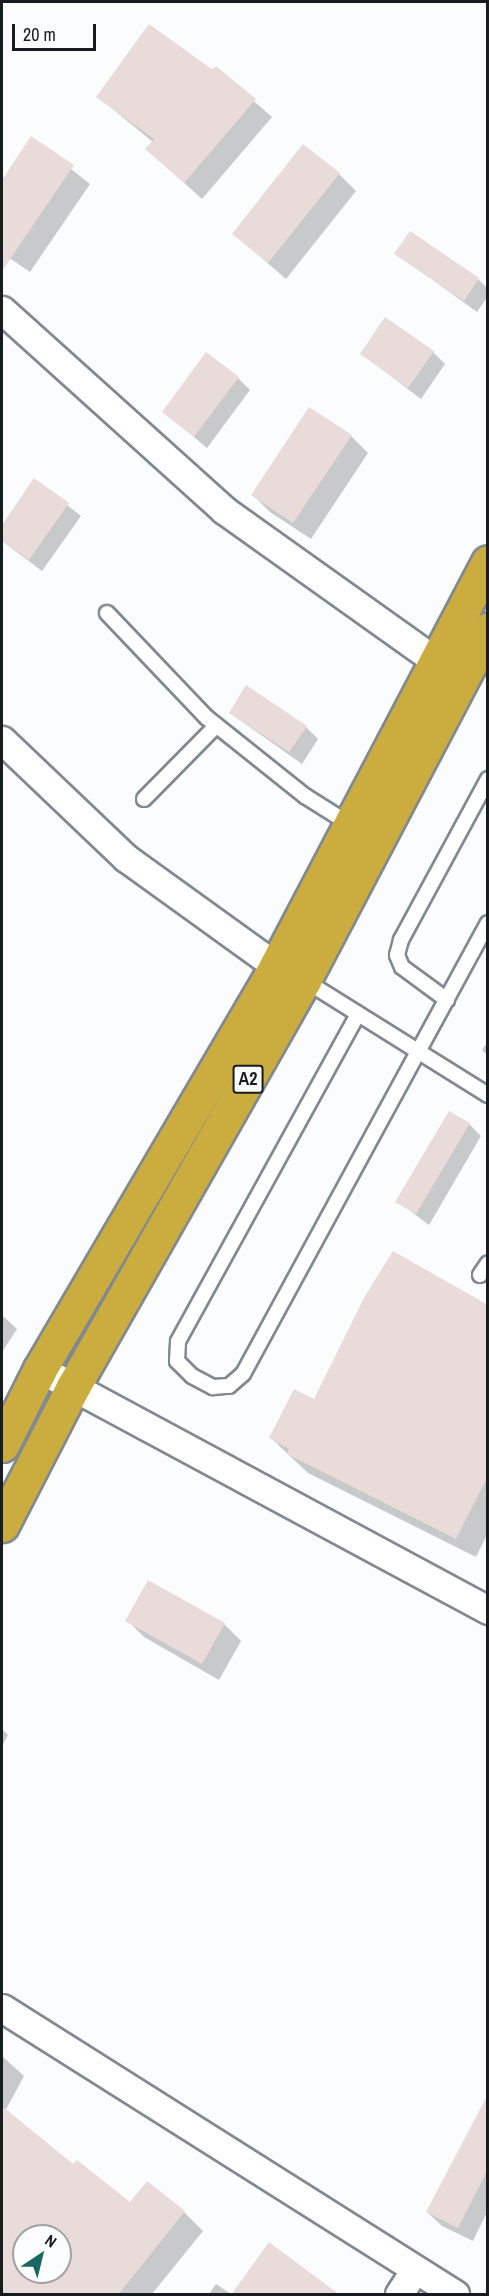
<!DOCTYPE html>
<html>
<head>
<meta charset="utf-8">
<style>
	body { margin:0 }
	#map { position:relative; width:489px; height:2296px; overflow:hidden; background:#fafcfd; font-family:"Archivo Narrow",sans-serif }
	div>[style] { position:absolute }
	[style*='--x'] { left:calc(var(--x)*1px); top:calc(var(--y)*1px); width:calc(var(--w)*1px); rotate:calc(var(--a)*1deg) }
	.shadow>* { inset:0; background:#0003 }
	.building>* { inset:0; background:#e9dbd9 }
	.roads { filter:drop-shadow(2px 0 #808992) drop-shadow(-2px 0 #808992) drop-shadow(0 2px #808992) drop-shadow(0 -2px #808992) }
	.lane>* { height:14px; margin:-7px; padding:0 7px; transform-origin:7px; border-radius:7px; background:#fff }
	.street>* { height:27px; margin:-13.5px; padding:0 13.5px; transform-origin:13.5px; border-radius:13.5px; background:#fff }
	.highway>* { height:33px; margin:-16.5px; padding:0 16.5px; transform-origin:16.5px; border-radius:16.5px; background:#cbac3e }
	span { translate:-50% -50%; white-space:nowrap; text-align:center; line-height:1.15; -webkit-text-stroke:5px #fafcfd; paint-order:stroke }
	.shield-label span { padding:2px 4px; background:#fafcfd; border:2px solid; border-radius:4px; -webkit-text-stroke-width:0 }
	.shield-label { font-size:18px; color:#191c1f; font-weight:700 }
	.frame { position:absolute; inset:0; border:3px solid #191c1f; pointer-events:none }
	.north { position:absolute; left:12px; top:2224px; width:60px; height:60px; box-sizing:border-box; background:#fafcfd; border:2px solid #a0a2a4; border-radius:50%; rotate:35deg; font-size:16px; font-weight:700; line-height:24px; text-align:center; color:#191c1f }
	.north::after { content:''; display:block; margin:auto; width:21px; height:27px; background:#1a6660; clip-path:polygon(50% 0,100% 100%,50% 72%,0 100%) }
	.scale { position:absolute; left:12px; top:24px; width:84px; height:27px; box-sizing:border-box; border:3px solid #191c1f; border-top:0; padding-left:8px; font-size:18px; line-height:21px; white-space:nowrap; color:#191c1f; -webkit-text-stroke:4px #fafcfd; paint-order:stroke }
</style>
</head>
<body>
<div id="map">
	<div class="shadow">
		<div style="clip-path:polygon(216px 68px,272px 117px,202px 199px,147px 149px,153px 142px,98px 97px)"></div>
		<div style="clip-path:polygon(32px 138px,90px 184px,30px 272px,2px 253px,2px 182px)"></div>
		<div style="clip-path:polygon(339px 174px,356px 191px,286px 279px,234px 234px)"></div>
		<div style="clip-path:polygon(396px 253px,478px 279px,488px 289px,488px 296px,477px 312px)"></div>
		<div style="clip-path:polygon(433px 352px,445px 364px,421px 399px,362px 354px)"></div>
		<div style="clip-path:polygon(238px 378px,250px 390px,207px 448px,164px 412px)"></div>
		<div style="clip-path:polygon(351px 436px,368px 453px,311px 539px,270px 512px,253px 495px)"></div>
		<div style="clip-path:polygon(35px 480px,81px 516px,42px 571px,2px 541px,2px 528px)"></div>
		<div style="clip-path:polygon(230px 713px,306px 727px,318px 739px,302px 764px)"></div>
		<div style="clip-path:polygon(488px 1041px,488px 1056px,482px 1050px)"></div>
		<div style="clip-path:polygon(469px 1124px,481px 1136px,429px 1225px,397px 1201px)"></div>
		<div style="clip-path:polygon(488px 1304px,488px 1533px,476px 1557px,308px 1473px,271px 1438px,315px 1401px)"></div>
		<div style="clip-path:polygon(2px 1315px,17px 1329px,2px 1352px)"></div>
		<div style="clip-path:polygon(127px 1620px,224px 1624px,241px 1641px,219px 1680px,144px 1637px)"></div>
		<div style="clip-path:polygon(2px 1729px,8px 1735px,2px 1746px)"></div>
		<div style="clip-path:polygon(2px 2056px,24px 2076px,2px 2117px)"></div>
		<div style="clip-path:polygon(488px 2096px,488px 2210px,473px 2241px,442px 2226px,427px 2212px)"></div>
		<div style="clip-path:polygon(evenodd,8px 2113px,73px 2166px,130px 2205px,184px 2212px,203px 2231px,152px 2294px,2px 2294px,2px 2121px,8px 2113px,24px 2236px,60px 2236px,60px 2272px,24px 2272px,24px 2236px)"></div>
		<div style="clip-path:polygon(216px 2284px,231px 2294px,209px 2294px)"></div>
	</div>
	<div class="building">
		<div style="clip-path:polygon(149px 24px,213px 70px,216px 66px,256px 99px,184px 183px,145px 149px,154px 139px,96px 97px)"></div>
		<div style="clip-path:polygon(31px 136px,74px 165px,2px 271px,2px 180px)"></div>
		<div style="clip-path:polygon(303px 144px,340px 173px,268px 263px,232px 234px)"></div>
		<div style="clip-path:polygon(410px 231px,479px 278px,464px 301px,394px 254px)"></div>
		<div style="clip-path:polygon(385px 317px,434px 351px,408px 388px,360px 354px)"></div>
		<div style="clip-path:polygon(206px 352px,239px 377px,194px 437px,162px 412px)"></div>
		<div style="clip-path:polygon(309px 407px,352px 435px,293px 523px,251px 495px)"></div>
		<div style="clip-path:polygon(34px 478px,69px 503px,29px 560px,2px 541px,2px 525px)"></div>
		<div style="clip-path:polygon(246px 685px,307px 726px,289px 752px,229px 713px)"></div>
		<div style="clip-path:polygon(449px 1111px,470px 1123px,416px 1214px,395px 1202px)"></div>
		<div style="clip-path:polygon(393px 1251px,488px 1305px,488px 1476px,456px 1539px,287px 1454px,289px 1449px,269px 1438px,294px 1389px,314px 1399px,365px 1296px)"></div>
		<div style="clip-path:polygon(148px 1580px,225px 1623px,202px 1664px,125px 1621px)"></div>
		<div style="clip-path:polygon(488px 2094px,488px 2169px,458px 2228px,426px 2212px)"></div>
		<div style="clip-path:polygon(evenodd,2px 2106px,73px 2164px,77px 2160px,130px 2202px,147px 2181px,185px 2211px,118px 2295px,2px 2295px,2px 2106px,24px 2236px,60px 2236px,60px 2272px,24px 2272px,24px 2236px)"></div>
		<div style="clip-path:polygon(269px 2242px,340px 2295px,231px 2295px)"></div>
	</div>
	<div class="roads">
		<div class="lane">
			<div style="--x:107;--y:613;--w:144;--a:46.4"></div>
			<div style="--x:206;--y:717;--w:127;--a:38.6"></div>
			<div style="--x:305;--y:796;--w:54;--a:32.2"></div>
			<div style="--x:144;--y:799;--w:103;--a:-45.4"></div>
			<div style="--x:304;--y:980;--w:217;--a:32"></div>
			<div style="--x:447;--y:1000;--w:56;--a:-143.7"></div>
			<div style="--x:402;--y:967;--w:13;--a:-113"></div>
			<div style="--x:397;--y:955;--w:16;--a:-75"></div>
			<div style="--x:401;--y:940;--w:183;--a:-61.6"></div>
			<div style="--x:358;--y:1014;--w:374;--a:118.8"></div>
			<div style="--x:178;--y:1342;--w:19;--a:93"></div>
			<div style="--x:177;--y:1361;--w:21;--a:45"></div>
			<div style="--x:192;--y:1376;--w:24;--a:28"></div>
			<div style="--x:213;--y:1387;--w:16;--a:-4"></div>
			<div style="--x:229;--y:1386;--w:18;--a:-41"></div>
			<div style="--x:243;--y:1374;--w:513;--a:-61.49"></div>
			<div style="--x:480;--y:1275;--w:14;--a:-56"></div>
		</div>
		<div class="street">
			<div style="--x:2;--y:310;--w:299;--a:42"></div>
			<div style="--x:224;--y:510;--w:260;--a:35.5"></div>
			<div style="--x:2;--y:740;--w:171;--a:43.6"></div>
			<div style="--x:126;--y:858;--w:185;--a:35.8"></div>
			<div style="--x:40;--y:1369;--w:509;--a:28.28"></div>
			<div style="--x:2;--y:2008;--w:536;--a:32.27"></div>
			<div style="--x:399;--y:2294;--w:27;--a:-57"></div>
		</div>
		<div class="highway">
			<div style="--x:2;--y:1445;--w:85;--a:-63.4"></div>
			<div style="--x:40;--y:1369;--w:467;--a:-59.6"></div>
			<div style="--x:276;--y:966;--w:456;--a:-62.3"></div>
			<div style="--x:2;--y:1525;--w:155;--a:-62.8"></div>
			<div style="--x:73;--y:1387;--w:468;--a:-60.4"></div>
			<div style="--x:304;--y:980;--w:396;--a:-62.3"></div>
		</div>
	</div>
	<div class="shield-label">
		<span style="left:248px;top:1079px">A2</span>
	</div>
	<div class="frame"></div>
	<div class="north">N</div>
	<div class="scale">20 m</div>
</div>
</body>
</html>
